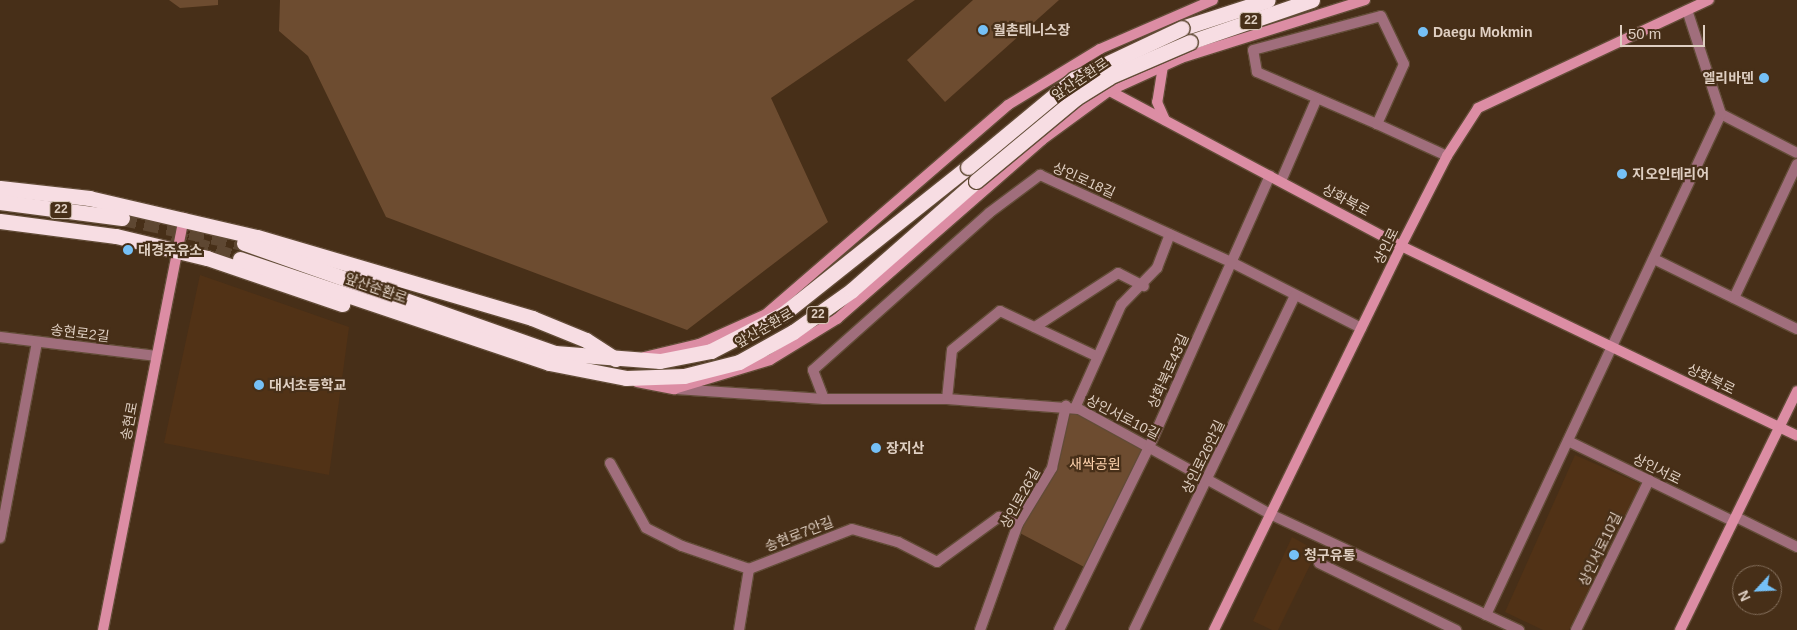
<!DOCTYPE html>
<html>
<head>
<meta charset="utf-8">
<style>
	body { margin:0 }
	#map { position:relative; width:1797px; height:630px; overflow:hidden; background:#472f18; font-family:Arial,"Noto Sans KR",sans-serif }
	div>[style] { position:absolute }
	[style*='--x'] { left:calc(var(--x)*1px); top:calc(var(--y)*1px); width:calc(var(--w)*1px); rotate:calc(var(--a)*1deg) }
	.built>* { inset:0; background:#513216 }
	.green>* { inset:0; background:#6d4c30 }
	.highway-tunnel>* { height:15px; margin-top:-7.5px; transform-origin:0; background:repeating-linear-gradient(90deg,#5e4732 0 15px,transparent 0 23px) }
	.roads { filter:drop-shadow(1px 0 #624c37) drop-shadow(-1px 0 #624c37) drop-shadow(0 1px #624c37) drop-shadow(0 -1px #624c37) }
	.street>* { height:10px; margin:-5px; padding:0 5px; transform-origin:5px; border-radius:5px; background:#a06e7c }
	.secondary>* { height:10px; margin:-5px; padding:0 5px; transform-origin:5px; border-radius:5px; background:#dc8da4 }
	.highway>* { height:15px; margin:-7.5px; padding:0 7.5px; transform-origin:7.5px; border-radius:7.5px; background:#f7dde3 }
	.bridges { filter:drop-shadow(1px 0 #624c37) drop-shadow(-1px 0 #624c37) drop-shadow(0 1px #624c37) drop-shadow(0 -1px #624c37) }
	.highway-bridge>* { height:15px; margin:-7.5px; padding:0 7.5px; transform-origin:7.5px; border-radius:7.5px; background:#f7dde3 }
	.dots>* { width:14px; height:14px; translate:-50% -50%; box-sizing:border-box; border:2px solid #472f18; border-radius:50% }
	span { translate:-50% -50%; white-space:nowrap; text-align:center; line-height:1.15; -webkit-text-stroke:4.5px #472f18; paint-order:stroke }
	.shield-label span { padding:1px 4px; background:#472f18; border:1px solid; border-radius:4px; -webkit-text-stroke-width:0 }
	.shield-label { font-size:12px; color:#dfcfc2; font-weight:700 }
	.poi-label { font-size:14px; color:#dfcfc2; font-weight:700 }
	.left { translate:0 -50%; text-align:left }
	.right { translate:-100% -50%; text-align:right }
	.street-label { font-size:14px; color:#dfcfc2 }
	.park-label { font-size:14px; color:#fdd1ac }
	.north { position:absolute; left:1732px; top:565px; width:50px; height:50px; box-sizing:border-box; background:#472f18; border:1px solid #846f5c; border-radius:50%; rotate:245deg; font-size:14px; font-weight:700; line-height:20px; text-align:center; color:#dfcfc2 }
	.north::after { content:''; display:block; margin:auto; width:18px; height:22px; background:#75c0f6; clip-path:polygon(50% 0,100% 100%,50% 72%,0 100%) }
	.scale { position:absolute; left:1620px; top:25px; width:85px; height:22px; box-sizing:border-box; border:2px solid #dfcfc2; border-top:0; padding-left:6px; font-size:15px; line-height:18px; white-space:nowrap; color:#dfcfc2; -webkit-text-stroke:4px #472f18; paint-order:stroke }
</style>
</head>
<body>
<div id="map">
	<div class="built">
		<div style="clip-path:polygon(200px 275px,349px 327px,329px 475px,164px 443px)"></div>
		<div style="clip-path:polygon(1575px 455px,1641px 484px,1569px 630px,1543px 630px,1505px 612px)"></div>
		<div style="clip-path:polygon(1292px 537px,1317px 551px,1278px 630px,1272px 630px,1253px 621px)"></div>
	</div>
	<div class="green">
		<div style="clip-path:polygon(169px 0,218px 0,218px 5px,180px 8px)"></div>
		<div style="clip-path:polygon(280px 0,915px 0,771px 98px,828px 222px,687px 330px,386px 217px,308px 56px,279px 31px)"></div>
		<div style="clip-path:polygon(973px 0,1059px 0,945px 102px,907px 60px)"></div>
		<div style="clip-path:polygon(1066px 406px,1150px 445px,1088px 569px,1016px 531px,1052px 468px)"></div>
	</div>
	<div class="highway-tunnel">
		<div style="--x:122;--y:218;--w:125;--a:11.6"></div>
		<div style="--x:172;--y:236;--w:72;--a:18.7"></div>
	</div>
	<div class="roads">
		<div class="street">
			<div style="--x:1721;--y:114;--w:85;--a:27.2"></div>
			<div style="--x:1377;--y:124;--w:131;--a:-156.6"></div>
			<div style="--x:1257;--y:72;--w:22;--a:-100"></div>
			<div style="--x:1253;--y:50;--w:132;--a:-14.9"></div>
			<div style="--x:1381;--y:16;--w:53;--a:64.4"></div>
			<div style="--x:1404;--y:64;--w:66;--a:114.2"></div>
			<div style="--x:1377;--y:124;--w:77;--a:24.6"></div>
			<div style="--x:1281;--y:181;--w:90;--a:-66.6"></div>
			<div style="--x:1654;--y:259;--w:159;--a:26.1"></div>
			<div style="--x:1734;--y:298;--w:148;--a:-64.8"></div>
			<div style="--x:1035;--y:327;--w:99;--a:-33"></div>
			<div style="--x:1118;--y:273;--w:29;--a:27"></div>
			<div style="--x:0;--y:337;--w:157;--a:6.9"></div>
			<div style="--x:676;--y:389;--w:148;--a:3.9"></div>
			<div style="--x:824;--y:399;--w:123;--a:0"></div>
			<div style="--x:947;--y:399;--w:132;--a:4.3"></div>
			<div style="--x:1079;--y:409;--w:218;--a:28.8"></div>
			<div style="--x:1270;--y:514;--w:275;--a:25"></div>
			<div style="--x:824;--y:399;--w:31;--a:-111"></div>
			<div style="--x:813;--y:370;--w:236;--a:-41.7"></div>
			<div style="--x:989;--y:213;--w:64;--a:-36.7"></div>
			<div style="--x:1040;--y:175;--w:210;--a:24.5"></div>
			<div style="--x:1231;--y:262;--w:146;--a:26.9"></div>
			<div style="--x:947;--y:399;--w:49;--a:-84.2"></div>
			<div style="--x:952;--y:350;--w:62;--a:-39.1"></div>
			<div style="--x:1000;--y:311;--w:106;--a:25.1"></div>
			<div style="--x:1075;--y:408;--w:113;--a:-65.9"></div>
			<div style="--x:1121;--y:305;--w:52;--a:-45.8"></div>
			<div style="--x:1157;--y:268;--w:36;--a:-69"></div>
			<div style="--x:1568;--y:441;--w:183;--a:25.9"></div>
			<div style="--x:610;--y:463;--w:74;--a:61"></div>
			<div style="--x:646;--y:528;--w:40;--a:26.6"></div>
			<div style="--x:682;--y:546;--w:71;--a:18.9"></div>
			<div style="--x:749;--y:569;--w:110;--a:-21.2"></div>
			<div style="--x:852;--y:529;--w:48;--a:15.8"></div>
			<div style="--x:898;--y:542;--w:44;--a:27.1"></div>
			<div style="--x:937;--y:562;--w:77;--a:-36"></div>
			<div style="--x:999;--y:517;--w:20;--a:20"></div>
			<div style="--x:1736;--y:517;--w:68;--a:26.2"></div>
			<div style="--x:0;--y:538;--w:199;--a:-79.3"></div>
			<div style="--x:1319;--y:563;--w:153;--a:26.1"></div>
			<div style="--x:1486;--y:615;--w:553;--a:-64.87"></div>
			<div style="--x:1721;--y:114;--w:109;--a:-108.1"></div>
			<div style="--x:739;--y:630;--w:62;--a:-80.7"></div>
			<div style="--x:980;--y:630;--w:113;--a:-70.3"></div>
			<div style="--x:1018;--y:524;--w:66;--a:-58.7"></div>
			<div style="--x:1052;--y:468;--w:64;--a:-77.3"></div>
			<div style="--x:1059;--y:630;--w:206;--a:-63.8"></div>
			<div style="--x:1150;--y:445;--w:295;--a:-66"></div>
			<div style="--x:1134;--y:630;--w:371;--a:-64.3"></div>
			<div style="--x:1576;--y:630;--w:167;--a:-64"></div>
		</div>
		<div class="secondary">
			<div style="--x:1163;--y:66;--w:36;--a:99"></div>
			<div style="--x:1157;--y:102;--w:20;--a:66"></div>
			<div style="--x:1072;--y:67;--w:18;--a:29"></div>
			<div style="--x:1106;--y:89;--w:334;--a:28"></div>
			<div style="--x:1401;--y:246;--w:439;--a:25.6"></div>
			<div style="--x:644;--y:357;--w:57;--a:-13.3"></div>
			<div style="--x:699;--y:344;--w:73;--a:-24.1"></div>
			<div style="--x:766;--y:314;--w:320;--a:-40.8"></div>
			<div style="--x:1008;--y:105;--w:108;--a:-31.3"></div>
			<div style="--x:1100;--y:49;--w:123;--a:-23.4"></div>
			<div style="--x:637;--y:382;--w:38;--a:11"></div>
			<div style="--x:674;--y:389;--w:100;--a:-16.8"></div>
			<div style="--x:770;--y:360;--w:79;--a:-31.5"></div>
			<div style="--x:837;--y:319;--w:272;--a:-41.1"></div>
			<div style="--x:1042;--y:140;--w:83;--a:-36.2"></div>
			<div style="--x:1109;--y:91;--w:79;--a:-24.6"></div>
			<div style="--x:1181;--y:58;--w:193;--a:-17.5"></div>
			<div style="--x:103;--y:630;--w:420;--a:-78.9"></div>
			<div style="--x:1214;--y:630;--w:427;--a:-64"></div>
			<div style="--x:1401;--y:246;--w:101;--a:-62.9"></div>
			<div style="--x:1447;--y:156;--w:57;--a:-57.1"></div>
			<div style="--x:1478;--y:108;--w:255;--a:-25.1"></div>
			<div style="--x:1680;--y:630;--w:266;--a:-63.9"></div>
		</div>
		<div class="highway">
			<div style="--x:1182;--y:28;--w:90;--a:-18"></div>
			<div style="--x:1190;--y:42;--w:129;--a:-19"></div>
			<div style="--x:0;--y:188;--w:90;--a:6.4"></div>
			<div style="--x:89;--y:198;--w:172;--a:13.1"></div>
			<div style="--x:257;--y:237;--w:287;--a:16.4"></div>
			<div style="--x:532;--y:318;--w:58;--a:22.2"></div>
			<div style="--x:586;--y:340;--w:35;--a:33"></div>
			<div style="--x:0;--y:202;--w:123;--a:7.5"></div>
			<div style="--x:0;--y:221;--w:117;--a:7.4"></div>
			<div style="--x:116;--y:236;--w:94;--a:13.6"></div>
			<div style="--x:207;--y:258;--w:143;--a:18.8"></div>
			<div style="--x:244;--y:243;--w:330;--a:19.5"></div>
			<div style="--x:555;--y:353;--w:105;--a:4.4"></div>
			<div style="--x:660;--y:361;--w:52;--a:-11.1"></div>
			<div style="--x:711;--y:351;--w:81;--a:-27.2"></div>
			<div style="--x:783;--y:314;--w:236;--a:-38.5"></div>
			<div style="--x:240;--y:259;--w:326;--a:18.6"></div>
			<div style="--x:549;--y:363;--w:78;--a:11"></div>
			<div style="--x:626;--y:378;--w:58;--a:-2"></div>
			<div style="--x:684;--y:376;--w:57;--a:-14.3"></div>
			<div style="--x:739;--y:362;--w:62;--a:-29.1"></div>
			<div style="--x:793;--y:332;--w:72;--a:-35.4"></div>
			<div style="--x:852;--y:290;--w:165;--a:-41.3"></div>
		</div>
	</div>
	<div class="bridges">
		<div class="highway-bridge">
			<div style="--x:968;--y:167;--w:138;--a:-39.7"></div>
			<div style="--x:1074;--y:79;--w:119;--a:-25.3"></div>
			<div style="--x:976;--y:181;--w:130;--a:-39.7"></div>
			<div style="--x:1076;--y:98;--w:39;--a:-32"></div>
			<div style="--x:1109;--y:77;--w:88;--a:-23.4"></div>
		</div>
	</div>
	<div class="dots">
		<div style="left:983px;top:30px;background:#75c0f6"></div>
		<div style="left:1423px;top:32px;background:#75c0f6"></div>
		<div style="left:1764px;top:78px;background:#75c0f6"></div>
		<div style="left:1622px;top:174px;background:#75c0f6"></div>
		<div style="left:128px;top:250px;background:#75c0f6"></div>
		<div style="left:259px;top:385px;background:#75c0f6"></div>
		<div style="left:876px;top:448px;background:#75c0f6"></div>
		<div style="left:1294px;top:555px;background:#75c0f6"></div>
	</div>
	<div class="shield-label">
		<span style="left:1251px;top:21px">22</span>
		<span style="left:61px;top:210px">22</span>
		<span style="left:818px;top:315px">22</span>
	</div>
	<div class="poi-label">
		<span class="left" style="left:993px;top:30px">월촌테니스장</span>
		<span class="left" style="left:1433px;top:32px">Daegu Mokmin</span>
		<span class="right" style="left:1754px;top:78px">엘리바덴</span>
		<span class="left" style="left:1632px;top:174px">지오인테리어</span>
		<span class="left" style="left:138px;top:250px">대경주유소</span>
		<span class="left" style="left:269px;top:385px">대서초등학교</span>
		<span class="left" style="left:886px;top:448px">장지산</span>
		<span class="left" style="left:1304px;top:555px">청구유통</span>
	</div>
	<div class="street-label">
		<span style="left:1080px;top:79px;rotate:-34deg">앞산순환로</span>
		<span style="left:1084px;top:180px;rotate:24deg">상인로18길</span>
		<span style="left:1346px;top:200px;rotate:28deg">상화북로</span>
		<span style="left:1386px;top:246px;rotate:-64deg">상인로</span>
		<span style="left:376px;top:288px;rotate:19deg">앞산순환로</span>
		<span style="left:764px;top:328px;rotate:-30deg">앞산순환로</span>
		<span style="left:80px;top:333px;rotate:7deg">송현로2길</span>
		<span style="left:1168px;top:371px;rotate:-66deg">상화북로43길</span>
		<span style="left:1711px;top:379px;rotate:26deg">상화북로</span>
		<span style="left:1123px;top:417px;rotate:27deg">상인서로10길</span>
		<span style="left:129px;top:421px;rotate:-79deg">송현로</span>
		<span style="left:1203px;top:457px;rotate:-64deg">상인로26안길</span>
		<span style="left:1657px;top:469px;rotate:26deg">상인서로</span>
		<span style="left:1020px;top:498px;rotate:-61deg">상인로26길</span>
		<span style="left:799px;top:534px;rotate:-21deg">송현로7안길</span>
		<span style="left:1600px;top:549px;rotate:-64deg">상인서로10길</span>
	</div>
	<div class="park-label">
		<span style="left:1095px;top:464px">새싹공원</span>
	</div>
	<div class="north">N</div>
	<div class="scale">50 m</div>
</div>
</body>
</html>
